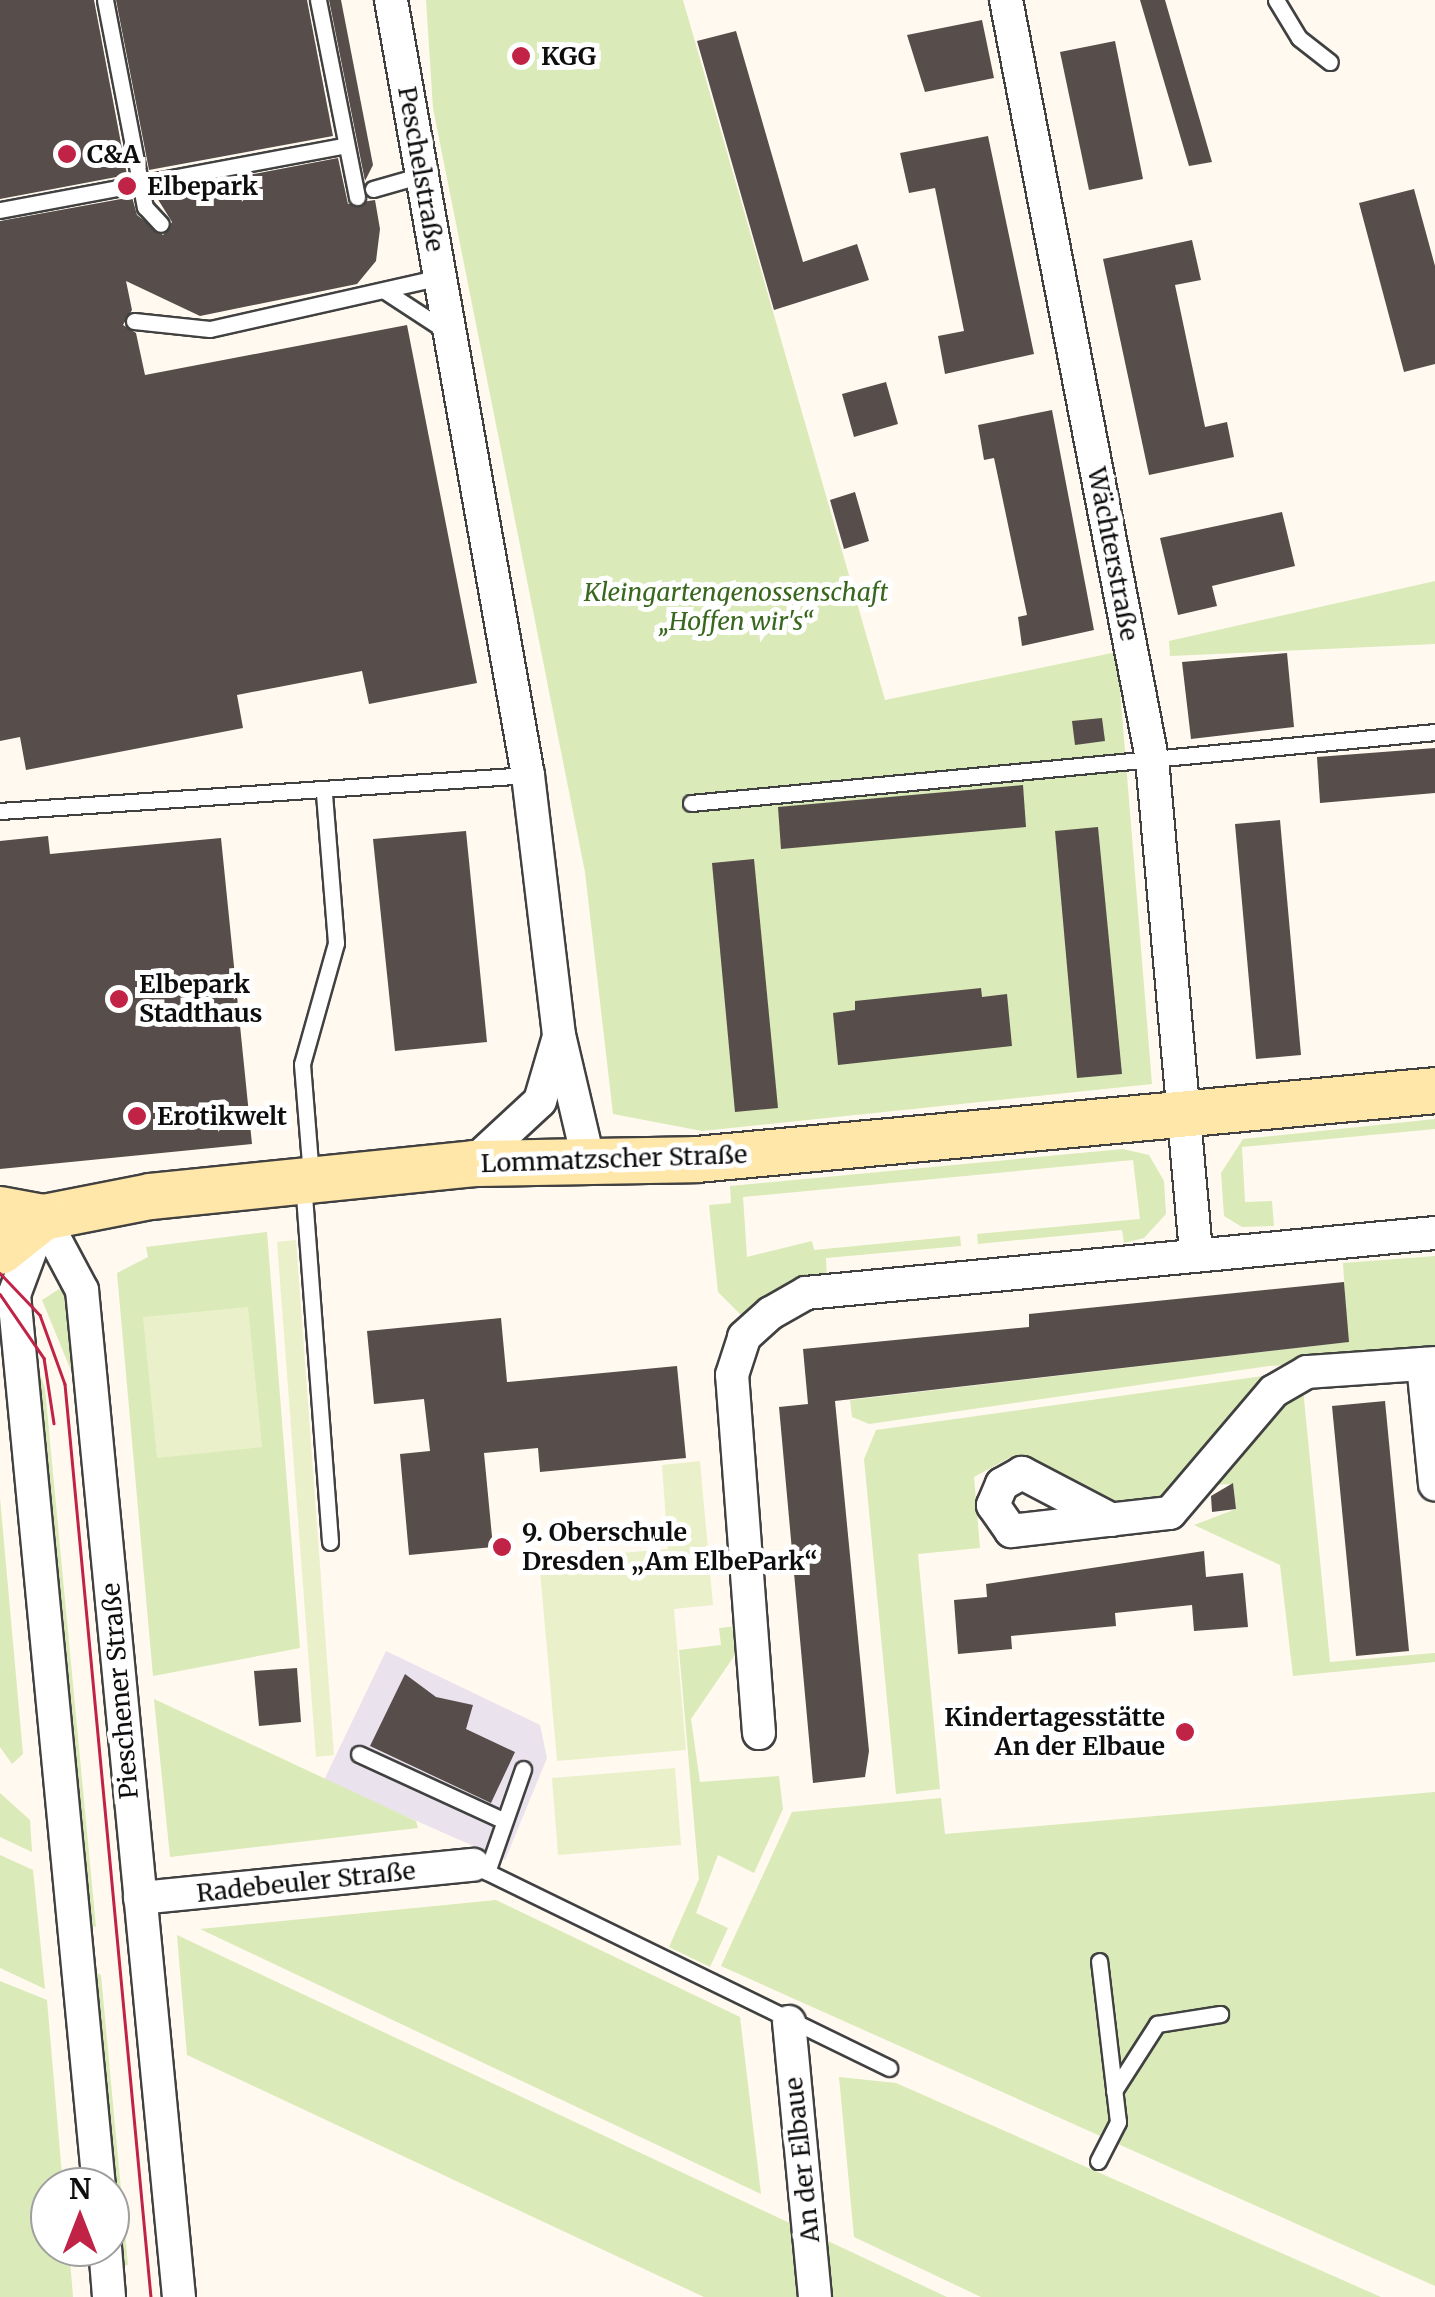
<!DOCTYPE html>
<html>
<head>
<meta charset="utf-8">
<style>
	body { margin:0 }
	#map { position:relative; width:1435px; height:2297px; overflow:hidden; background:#fff9ef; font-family:Merriweather,serif }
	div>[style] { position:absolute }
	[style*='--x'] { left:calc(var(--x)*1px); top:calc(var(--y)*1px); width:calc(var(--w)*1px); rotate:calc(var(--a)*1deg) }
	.industrial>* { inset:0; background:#eae2ed }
	.green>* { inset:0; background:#daeab8 }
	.pitch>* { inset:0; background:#eaf1ca }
	.building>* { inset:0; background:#574d4a }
	.roads { filter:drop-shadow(2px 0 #414141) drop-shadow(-2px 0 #414141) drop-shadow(0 2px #414141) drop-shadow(0 -2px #414141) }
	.service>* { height:15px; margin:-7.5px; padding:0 7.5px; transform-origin:7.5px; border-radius:7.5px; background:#fff }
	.minor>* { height:32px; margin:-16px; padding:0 16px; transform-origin:16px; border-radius:16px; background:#fff }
	.secondary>* { height:45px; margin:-22.5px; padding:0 22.5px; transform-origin:22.5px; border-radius:22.5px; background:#ffe7aa }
	.tram>* { height:2.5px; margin:-1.25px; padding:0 1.25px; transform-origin:1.25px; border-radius:1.25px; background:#c02345 }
	.dots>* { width:28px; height:28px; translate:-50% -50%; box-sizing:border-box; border:5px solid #fff; border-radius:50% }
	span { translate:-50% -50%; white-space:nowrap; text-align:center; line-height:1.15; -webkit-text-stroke:10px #fff; paint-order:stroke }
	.poi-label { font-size:25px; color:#0e0e0e; font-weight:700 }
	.left { translate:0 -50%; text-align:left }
	.right { translate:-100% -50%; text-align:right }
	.street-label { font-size:25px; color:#0e0e0e }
	.park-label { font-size:25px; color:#38671d; font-style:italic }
	.north { position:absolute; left:30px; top:2167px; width:100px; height:100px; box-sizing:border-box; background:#fff; border:2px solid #9f9f9f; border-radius:50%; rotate:0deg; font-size:28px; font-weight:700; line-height:40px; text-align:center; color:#0e0e0e }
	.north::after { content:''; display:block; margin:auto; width:35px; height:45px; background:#c02345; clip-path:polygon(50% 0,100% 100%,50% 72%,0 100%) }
</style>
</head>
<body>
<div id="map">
	<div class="industrial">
		<div style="clip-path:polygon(386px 1651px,540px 1725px,547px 1758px,505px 1860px,324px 1780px)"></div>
	</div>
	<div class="green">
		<div style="clip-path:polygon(426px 0,683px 0,885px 700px,1117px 652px,1152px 1084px,702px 1131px,613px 1114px,585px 872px,433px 108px)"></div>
		<div style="clip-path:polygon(1435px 581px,1435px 644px,1170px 656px,1169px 641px)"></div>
		<div style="clip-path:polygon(1435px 1119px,1435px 1129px,1242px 1147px,1245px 1202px,1272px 1201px,1274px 1226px,1242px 1227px,1224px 1216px,1221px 1173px,1243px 1139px)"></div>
		<div style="clip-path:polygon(1123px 1149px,1149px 1155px,1164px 1181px,1166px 1214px,1144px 1238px,1124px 1243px,1122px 1230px,978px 1244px,977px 1234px,1140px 1219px,1133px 1160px,743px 1197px,747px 1257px,812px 1241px,814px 1250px,960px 1236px,961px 1246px,826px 1258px,827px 1278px,746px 1320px,718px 1292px,709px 1205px,731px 1203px,730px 1186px)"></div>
		<div style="clip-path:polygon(267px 1232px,300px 1648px,153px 1676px,117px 1273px,148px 1257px,146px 1247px)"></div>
		<div style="clip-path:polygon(1435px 1256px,1435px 1355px,1269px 1366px,869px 1424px,852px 1417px,850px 1400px,1348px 1342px,1343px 1263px)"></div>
		<div style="clip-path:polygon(67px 1284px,136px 1946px,126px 1941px,72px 1373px,42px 1300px)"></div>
		<div style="clip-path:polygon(31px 1344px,45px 1389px,96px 1927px,86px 1923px)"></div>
		<div style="clip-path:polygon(1298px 1371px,1157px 1500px,1102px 1507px,1011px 1457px,974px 1477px,980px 1548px,918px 1554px,940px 1789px,896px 1794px,864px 1459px,876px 1430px)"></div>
		<div style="clip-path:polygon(1303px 1389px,1330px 1662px,1435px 1653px,1435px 1662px,1293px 1676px,1280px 1565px,1194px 1525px,1236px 1509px,1233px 1484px,1210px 1485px,1246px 1434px)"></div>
		<div style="clip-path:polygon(0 1498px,23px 1754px,12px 1764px,0 1747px)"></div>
		<div style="clip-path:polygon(738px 1626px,739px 1649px,691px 1719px,700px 1782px,779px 1776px,783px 1809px,754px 1873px,718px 1855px,696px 1913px,728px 1928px,710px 1967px,669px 1947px,699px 1879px,679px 1650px,721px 1645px,719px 1628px)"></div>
		<div style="clip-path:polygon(154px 1699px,416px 1821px,418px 1828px,170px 1857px)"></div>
		<div style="clip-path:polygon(1435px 1792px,1435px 2286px,721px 1966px,792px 1812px,941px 1798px,945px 1834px)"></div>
		<div style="clip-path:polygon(0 1793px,30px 1820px,32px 1852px,0 1837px)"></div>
		<div style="clip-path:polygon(0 1855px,33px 1870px,45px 1989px,0 1968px)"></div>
		<div style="clip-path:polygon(496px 1900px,740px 2017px,761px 2194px,200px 1929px)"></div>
		<div style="clip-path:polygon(177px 1935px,947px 2297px,704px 2297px,187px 2055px)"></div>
		<div style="clip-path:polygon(91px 1970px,101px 1975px,128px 2265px,119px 2266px)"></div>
		<div style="clip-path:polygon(0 1981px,47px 2000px,63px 2187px,50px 2187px,50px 2247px,69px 2247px,73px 2297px,0 2297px)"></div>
		<div style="clip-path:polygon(839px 2077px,896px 2083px,1381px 2297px,981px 2297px,854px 2237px)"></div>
	</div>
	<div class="pitch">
		<div style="clip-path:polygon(296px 1240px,334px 1755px,316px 1757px,277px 1242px)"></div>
		<div style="clip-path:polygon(248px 1307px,262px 1447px,157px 1458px,143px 1317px)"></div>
		<div style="clip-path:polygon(700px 1461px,713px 1605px,674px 1609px,686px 1750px,557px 1761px,539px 1560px,668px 1549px,662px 1465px)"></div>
		<div style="clip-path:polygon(675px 1768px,681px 1845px,558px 1855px,552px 1778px)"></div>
	</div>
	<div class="building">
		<div style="clip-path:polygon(0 0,94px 0,127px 175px,0 199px)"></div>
		<div style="clip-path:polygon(116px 0,307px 0,333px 136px,149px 170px)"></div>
		<div style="clip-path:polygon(329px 0,341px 0,373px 165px,365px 181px)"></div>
		<div style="clip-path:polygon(1140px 0,1165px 0,1212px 162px,1189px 166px)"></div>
		<div style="clip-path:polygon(982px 20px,994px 78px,925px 92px,907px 35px)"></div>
		<div style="clip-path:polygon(736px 31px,803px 262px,857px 244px,869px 280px,774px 310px,697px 41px)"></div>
		<div style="clip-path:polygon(1115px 41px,1143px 179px,1089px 190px,1060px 52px)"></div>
		<div style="clip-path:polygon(988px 136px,1034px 354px,945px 374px,938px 336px,964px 331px,935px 188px,909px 193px,900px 153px)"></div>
		<div style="clip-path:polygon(338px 158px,348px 204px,375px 200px,380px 229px,376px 261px,357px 284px,200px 316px,126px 281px,132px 310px,123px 325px,136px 333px,145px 375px,407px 325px,477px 683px,369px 704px,362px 671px,237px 695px,243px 728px,26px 770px,20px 737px,0 741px,0 221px,132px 197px,137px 215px,163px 235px,172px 222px,154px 193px)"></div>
		<div style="clip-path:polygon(1414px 189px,1435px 266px,1435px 364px,1404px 372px,1359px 203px)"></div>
		<div style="clip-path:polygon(1192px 240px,1201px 280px,1175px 285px,1205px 427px,1227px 422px,1234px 457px,1149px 475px,1103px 259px)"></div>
		<div style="clip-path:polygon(886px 382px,898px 424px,854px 437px,842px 394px)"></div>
		<div style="clip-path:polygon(1052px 410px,1094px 630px,1022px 646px,1018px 617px,1027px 615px,994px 458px,984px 460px,978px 425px)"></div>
		<div style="clip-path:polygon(855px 492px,869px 541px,844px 549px,830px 500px)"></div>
		<div style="clip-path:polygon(1282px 512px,1295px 566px,1212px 586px,1217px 606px,1178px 615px,1160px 538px)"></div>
		<div style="clip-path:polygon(1287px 653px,1294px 727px,1191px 739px,1182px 662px)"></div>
		<div style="clip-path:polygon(1102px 718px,1105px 741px,1075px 745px,1072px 721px)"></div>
		<div style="clip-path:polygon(1435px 748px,1435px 793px,1320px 803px,1317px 757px)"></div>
		<div style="clip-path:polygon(1023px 785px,1026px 827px,781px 849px,778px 807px)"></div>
		<div style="clip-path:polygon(1280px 820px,1301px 1055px,1256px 1059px,1235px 824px)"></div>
		<div style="clip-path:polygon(1098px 827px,1122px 1074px,1077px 1078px,1055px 831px)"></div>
		<div style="clip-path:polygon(466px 831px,487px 1042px,395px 1051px,373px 839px)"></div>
		<div style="clip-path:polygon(48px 836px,50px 854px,221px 838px,252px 1144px,0 1169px,0 841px)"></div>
		<div style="clip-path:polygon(754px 859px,778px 1108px,735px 1112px,712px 863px)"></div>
		<div style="clip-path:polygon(981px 988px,982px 997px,1007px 994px,1012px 1046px,838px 1065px,833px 1013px,855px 1010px,855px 1001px)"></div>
		<div style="clip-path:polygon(1344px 1282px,1349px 1342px,835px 1401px,869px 1751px,865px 1777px,813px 1783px,779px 1407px,808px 1404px,803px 1349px,1029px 1327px,1029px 1314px)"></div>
		<div style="clip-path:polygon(501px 1318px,507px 1382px,677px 1366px,686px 1458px,540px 1472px,538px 1448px,484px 1453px,493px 1547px,409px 1555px,400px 1454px,430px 1451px,424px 1399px,374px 1404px,367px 1331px)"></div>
		<div style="clip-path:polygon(1385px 1401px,1409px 1651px,1356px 1656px,1332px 1406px)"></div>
		<div style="clip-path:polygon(1233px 1483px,1236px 1509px,1212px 1512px,1211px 1496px)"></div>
		<div style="clip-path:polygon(1204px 1551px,1206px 1577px,1243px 1573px,1248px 1627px,1194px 1631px,1192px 1605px,1115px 1613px,1116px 1626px,1011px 1636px,1012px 1649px,958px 1654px,954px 1600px,987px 1597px,986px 1584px)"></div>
		<div style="clip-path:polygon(297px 1668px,301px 1722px,259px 1726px,254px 1671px)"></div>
		<div style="clip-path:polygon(405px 1674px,436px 1697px,473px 1705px,466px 1729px,515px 1752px,491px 1803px,370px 1746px)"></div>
	</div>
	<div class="roads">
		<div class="service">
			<div style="--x:105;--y:0;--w:211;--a:79.1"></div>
			<div style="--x:145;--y:207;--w:23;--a:47"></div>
			<div style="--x:318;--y:0;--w:201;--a:78.8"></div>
			<div style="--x:1276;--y:0;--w:44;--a:58.8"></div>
			<div style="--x:1299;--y:38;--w:39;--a:38"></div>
			<div style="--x:373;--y:189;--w:51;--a:-15.9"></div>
			<div style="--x:0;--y:210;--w:352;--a:-10.6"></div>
			<div style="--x:385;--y:291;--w:69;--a:33.2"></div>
			<div style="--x:134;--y:321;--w:76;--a:6"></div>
			<div style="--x:210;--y:329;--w:237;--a:-12.7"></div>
			<div style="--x:691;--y:803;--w:747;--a:-5.45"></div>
			<div style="--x:0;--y:811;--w:529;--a:-3.9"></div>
			<div style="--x:311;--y:1176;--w:112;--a:-94.6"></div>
			<div style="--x:302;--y:1064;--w:126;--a:-74.3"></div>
			<div style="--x:336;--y:943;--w:149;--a:-94.6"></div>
			<div style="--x:303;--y:1182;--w:361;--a:85.7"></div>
			<div style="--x:359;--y:1754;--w:155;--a:24.7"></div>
			<div style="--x:473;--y:1865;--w:463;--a:26"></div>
			<div style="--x:487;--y:1872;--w:109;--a:-70.7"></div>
			<div style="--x:1114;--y:2091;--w:80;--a:-57.3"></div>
			<div style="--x:1157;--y:2024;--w:64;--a:-9"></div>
			<div style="--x:1098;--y:2161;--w:44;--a:-62.9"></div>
			<div style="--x:1118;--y:2122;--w:162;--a:-96.7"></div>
		</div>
		<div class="minor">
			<div style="--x:391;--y:0;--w:787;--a:79.98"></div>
			<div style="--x:528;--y:775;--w:262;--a:83.2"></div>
			<div style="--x:559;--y:1035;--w:127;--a:76.8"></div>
			<div style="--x:1006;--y:0;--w:773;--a:79.11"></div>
			<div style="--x:1152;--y:759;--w:495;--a:84.9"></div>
			<div style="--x:473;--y:1163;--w:91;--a:-42.8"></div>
			<div style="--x:540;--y:1101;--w:64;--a:-73.6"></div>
			<div style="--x:1423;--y:1364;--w:121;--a:84.3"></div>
			<div style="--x:1112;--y:1520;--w:102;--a:-152.4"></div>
			<div style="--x:1022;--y:1473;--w:23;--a:151"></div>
			<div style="--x:1002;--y:1484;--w:23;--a:113"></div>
			<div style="--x:993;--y:1505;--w:32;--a:55"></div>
			<div style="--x:1011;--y:1531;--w:160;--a:-6.5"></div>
			<div style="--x:1170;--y:1513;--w:160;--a:-49.6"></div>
			<div style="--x:1274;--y:1391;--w:38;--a:-30"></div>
			<div style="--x:1307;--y:1372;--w:128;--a:-4"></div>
			<div style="--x:759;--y:1733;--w:359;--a:-94.3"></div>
			<div style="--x:732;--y:1375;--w:40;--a:-72"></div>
			<div style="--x:744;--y:1337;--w:36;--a:-42"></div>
			<div style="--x:771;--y:1313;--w:40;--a:-29.7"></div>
			<div style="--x:806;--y:1293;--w:632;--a:-5.45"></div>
			<div style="--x:140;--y:1898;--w:335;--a:-5.7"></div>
			<div style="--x:789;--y:2022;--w:276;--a:84.6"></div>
			<div style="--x:99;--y:2187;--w:896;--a:-95.44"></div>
			<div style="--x:14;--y:1295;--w:83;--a:-69.6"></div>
			<div style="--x:43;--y:1217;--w:83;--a:61.9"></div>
			<div style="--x:82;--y:1290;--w:1012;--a:84.5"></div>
			<div style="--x:105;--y:2247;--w:50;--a:85.4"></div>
		</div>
		<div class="secondary">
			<div style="--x:0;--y:1209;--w:44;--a:10.5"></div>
			<div style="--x:43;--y:1217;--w:109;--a:-11.1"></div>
			<div style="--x:150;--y:1196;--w:325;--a:-5.8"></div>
			<div style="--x:473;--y:1163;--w:223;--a:-1"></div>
			<div style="--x:696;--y:1159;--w:742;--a:-5.33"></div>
			<div style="--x:0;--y:1251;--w:55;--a:-38.3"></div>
		</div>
	</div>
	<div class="tram">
		<div style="--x:0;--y:1273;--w:58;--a:46.4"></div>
		<div style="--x:40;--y:1315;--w:73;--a:70.1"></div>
		<div style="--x:65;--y:1384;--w:917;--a:84.62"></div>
		<div style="--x:0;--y:1294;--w:78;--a:55.5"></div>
		<div style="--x:44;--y:1358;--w:66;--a:81.3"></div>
	</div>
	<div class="dots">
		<div style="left:521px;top:56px;background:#c02345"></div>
		<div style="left:67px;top:154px;background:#c02345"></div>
		<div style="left:127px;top:186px;background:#c02345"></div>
		<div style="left:119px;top:999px;background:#c02345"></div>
		<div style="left:137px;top:1116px;background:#c02345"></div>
		<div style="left:502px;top:1547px;background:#c02345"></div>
		<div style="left:1185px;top:1732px;background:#c02345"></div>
	</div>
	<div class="poi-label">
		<span class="left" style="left:541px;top:56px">KGG</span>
		<span class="left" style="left:87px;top:154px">C&amp;A</span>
		<span class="left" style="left:147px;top:186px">Elbepark</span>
		<span class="left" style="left:139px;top:999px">Elbepark<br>Stadthaus</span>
		<span class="left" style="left:157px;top:1116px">Erotikwelt</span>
		<span class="left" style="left:522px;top:1547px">9. Oberschule<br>Dresden „Am ElbePark“</span>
		<span class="right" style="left:1165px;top:1732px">Kindertagesstätte<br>An der Elbaue</span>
	</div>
	<div class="street-label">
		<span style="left:421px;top:169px;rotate:80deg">Peschelstraße</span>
		<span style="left:1113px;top:554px;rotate:79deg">Wächterstraße</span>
		<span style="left:614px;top:1159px;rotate:-2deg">Lommatzscher Straße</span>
		<span style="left:120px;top:1691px;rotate:-95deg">Pieschener Straße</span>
		<span style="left:306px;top:1882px;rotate:-6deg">Radebeuler Straße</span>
		<span style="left:802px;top:2160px;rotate:-96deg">An der Elbaue</span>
	</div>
	<div class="park-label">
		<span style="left:736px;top:607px">Kleingartengenossenschaft<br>„Hoffen wir's“</span>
	</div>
	<div class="north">N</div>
</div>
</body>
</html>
